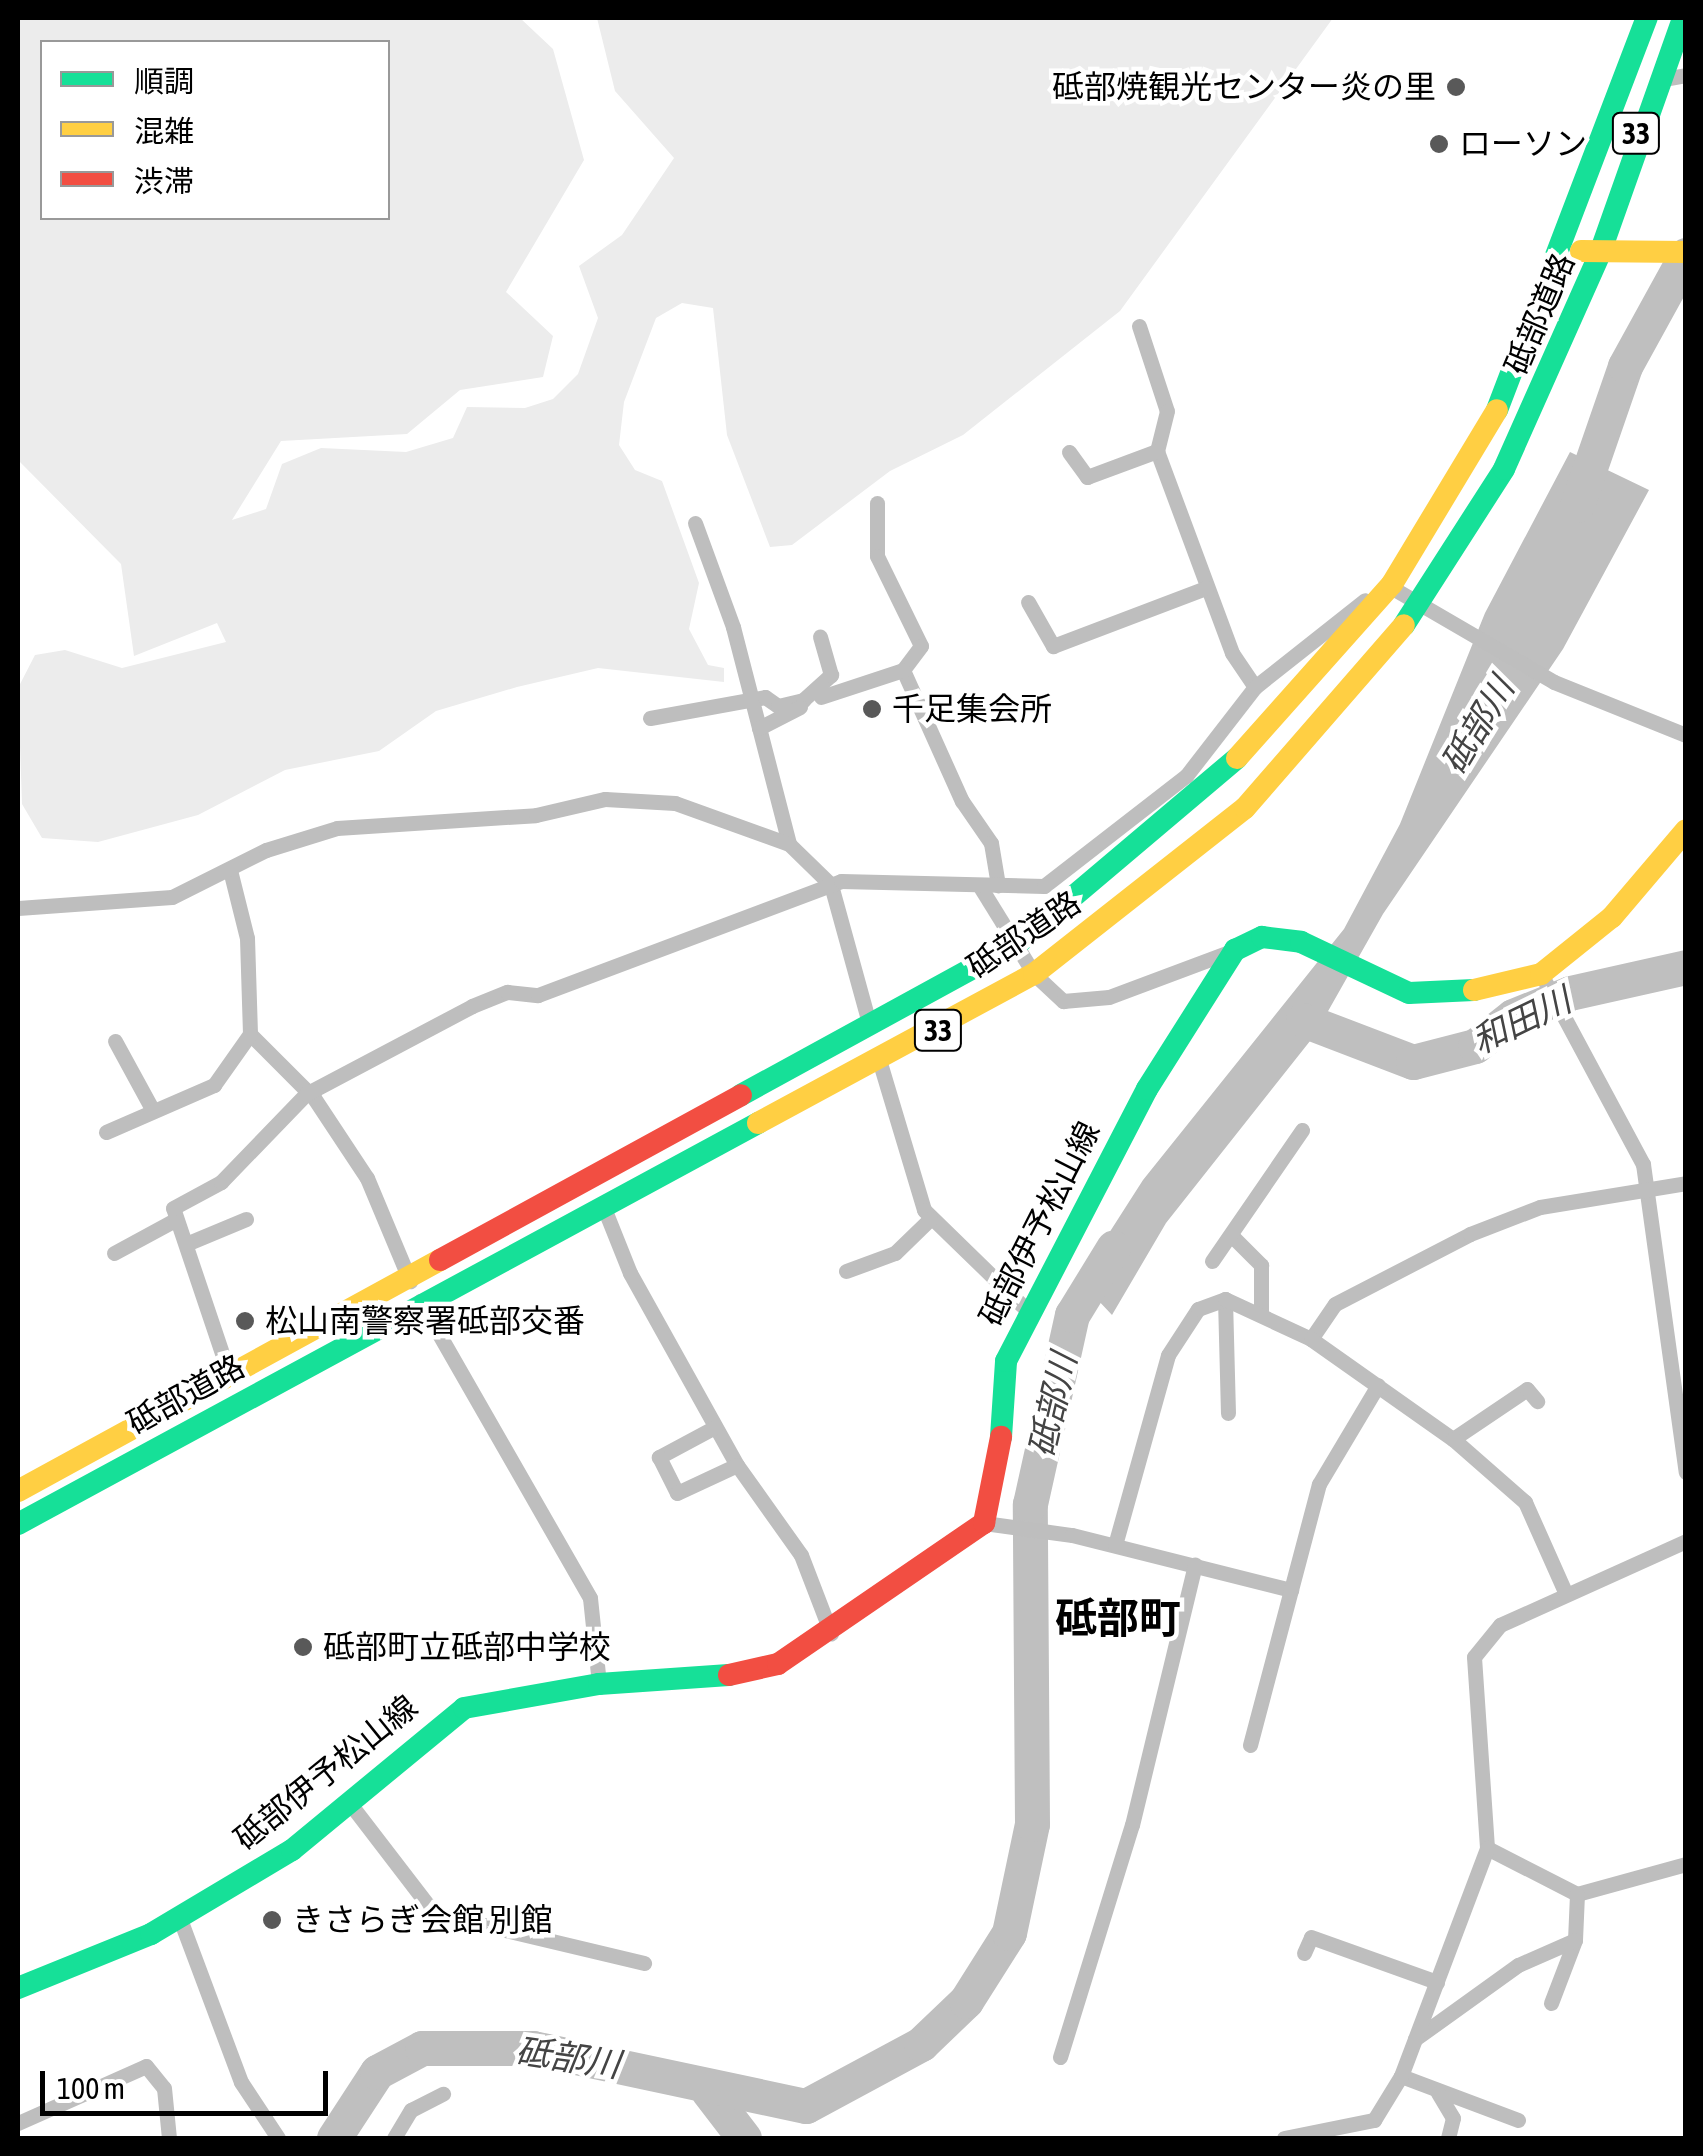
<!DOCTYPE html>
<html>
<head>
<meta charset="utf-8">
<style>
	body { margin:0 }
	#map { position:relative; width:1703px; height:2156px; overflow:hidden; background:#fff; font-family:"Asap Condensed","Noto Sans JP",sans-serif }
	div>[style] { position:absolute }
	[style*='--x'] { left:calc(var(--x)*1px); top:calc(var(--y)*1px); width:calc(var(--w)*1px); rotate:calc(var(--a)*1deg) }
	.green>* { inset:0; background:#ececec }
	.water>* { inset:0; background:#bfbfbf }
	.river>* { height:35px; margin:-17.5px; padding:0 17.5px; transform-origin:17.5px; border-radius:17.5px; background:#bfbfbf }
	.street>* { height:15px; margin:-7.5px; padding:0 7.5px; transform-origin:7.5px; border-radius:7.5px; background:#bebebe }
	.fast>* { height:22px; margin:-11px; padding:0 11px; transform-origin:11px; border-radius:11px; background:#16e098 }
	.slow>* { height:22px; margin:-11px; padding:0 11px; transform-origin:11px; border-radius:11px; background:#ffcf43 }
	.jam>* { height:22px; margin:-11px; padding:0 11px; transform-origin:11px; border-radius:11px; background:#f24e42 }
	.dots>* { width:28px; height:28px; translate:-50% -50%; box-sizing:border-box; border:5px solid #fff; border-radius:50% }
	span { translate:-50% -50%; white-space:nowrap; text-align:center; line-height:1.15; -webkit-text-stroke:9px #fff; paint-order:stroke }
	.shield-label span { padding:2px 8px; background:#fff; border:2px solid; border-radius:8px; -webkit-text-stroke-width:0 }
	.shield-label { font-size:30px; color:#000; font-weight:700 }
	.poi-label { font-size:32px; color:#000 }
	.right { translate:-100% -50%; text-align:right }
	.left { translate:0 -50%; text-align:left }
	.street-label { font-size:32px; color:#000 }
	.water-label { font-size:35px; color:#444; font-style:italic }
	.district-label { font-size:42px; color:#000; font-weight:700 }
	.frame { position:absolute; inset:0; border:20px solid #000; pointer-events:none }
	.legend { position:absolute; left:40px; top:40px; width:350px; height:180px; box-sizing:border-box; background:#fff; border:2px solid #999; margin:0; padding:12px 18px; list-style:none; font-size:30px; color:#000 }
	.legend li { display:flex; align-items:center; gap:20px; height:50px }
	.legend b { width:50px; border:2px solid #999 }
	.scale { position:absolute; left:40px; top:2071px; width:288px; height:45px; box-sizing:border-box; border:5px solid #000; border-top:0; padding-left:12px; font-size:30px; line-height:35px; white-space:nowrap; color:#000; -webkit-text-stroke:8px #fff; paint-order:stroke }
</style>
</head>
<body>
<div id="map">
	<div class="green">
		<div style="clip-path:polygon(evenodd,18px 18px,520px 18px,553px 49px,584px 160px,506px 292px,553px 336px,543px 377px,460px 390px,407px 434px,281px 441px,232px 520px,266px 509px,282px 464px,321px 448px,406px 452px,453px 438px,467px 407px,525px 408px,553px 399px,578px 374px,598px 318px,579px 266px,622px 235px,674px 158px,615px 91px,597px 18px,1333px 18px,1120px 311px,963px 435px,890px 471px,792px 545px,770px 547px,727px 435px,713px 308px,682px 303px,656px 318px,624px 402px,619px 445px,635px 470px,662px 481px,699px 583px,689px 629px,708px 665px,724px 668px,724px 682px,598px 668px,517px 687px,436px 711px,379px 751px,285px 770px,198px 815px,98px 842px,42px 838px,22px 804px,18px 688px,35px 655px,65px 650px,122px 668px,226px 642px,217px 623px,134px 656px,121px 564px,18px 460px,18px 18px,42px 42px,388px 42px,388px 218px,42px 218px,42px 42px)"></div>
	</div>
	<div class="water">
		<div style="clip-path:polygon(1570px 452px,1649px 490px,1563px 649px,1383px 914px,1314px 1036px,1166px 1223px,1112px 1315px,1079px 1280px,1143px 1180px,1344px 929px,1400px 824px,1485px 613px)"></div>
	</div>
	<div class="river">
		<div style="--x:1577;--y:505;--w:147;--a:-70.9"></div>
		<div style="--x:1625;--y:366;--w:127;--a:-61.2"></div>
		<div style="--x:1303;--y:1020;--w:118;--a:20.9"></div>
		<div style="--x:1413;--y:1062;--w:64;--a:-14.5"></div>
		<div style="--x:1475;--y:1046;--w:48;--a:-38.3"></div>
		<div style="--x:1513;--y:1016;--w:61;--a:-22"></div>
		<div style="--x:1570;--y:993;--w:119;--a:-12.6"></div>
		<div style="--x:708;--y:2091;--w:59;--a:52.5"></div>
		<div style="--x:334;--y:2138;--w:79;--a:-56.9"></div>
		<div style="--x:377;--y:2072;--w:51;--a:-28.1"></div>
		<div style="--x:422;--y:2048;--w:111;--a:0"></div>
		<div style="--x:533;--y:2048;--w:279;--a:12"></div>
		<div style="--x:806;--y:2106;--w:131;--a:-28.3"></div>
		<div style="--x:921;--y:2044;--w:62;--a:-43.7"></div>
		<div style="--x:966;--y:2001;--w:80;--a:-57.7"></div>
		<div style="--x:1009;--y:1933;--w:111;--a:-78.1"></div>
		<div style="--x:1032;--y:1824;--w:320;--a:-90.4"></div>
		<div style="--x:1030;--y:1504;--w:194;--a:-77.5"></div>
		<div style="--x:1072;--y:1315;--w:79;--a:-58.5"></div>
	</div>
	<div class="street">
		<div style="--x:1658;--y:80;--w:28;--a:-10"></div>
		<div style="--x:1139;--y:326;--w:89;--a:71.8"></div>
		<div style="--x:1167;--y:411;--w:41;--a:104"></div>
		<div style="--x:1157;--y:451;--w:215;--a:69.6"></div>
		<div style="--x:1232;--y:653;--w:41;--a:55.9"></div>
		<div style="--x:1069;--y:452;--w:31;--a:54"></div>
		<div style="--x:1087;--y:477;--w:75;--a:-20.4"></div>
		<div style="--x:877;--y:503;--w:53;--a:90"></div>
		<div style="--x:877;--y:556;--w:100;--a:63.9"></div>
		<div style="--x:921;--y:646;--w:30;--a:127"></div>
		<div style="--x:903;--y:670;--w:144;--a:65.8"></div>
		<div style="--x:962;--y:801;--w:51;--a:55.4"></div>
		<div style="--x:991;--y:843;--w:43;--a:80.5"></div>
		<div style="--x:695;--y:523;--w:111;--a:69.9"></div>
		<div style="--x:733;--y:627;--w:224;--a:75.5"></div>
		<div style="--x:1389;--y:586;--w:191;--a:30.2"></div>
		<div style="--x:1554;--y:682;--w:142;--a:21.9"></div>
		<div style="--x:1028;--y:602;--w:51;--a:60.4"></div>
		<div style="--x:1053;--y:646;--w:164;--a:-20.8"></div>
		<div style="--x:821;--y:697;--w:86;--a:-18.2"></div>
		<div style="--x:650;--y:718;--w:117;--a:-10.3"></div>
		<div style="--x:765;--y:697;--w:16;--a:35"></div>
		<div style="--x:778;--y:706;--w:26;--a:-13"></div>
		<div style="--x:803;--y:700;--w:38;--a:-42"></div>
		<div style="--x:831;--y:675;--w:40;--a:-106"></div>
		<div style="--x:759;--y:728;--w:46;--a:-27.1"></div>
		<div style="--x:230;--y:870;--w:70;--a:76"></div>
		<div style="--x:247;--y:938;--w:96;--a:88.2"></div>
		<div style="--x:250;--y:1034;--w:91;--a:45"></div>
		<div style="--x:314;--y:1098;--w:96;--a:56.5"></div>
		<div style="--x:367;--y:1178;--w:112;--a:67.3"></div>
		<div style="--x:979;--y:885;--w:105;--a:58.3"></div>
		<div style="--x:1034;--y:974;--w:40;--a:43"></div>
		<div style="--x:1063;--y:1001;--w:46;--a:-5"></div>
		<div style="--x:1109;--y:997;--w:134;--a:-20.5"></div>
		<div style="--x:18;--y:908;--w:154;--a:-4.1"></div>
		<div style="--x:172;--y:897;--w:105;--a:-26.6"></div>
		<div style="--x:266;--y:850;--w:74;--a:-17.2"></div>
		<div style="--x:337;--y:828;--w:199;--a:-3.7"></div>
		<div style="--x:536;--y:815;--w:71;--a:-13.1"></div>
		<div style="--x:605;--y:799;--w:70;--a:3.3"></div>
		<div style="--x:675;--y:803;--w:121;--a:19.8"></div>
		<div style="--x:789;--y:844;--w:59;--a:44.3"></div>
		<div style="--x:831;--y:885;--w:147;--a:74.6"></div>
		<div style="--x:1541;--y:974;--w:216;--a:61.8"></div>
		<div style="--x:1643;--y:1164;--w:311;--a:82.1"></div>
		<div style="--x:115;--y:1041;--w:77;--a:61.4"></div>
		<div style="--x:880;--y:1063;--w:153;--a:73.3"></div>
		<div style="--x:924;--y:1210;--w:145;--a:44.2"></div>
		<div style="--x:106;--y:1132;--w:118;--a:-23.5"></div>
		<div style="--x:214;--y:1085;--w:62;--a:-54.8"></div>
		<div style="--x:604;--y:1208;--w:70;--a:68.2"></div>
		<div style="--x:630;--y:1273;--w:220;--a:60.9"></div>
		<div style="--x:737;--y:1465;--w:110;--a:54.6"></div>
		<div style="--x:801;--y:1555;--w:84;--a:69"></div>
		<div style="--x:1233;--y:1237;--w:40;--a:45"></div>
		<div style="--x:1261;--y:1265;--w:47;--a:90"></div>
		<div style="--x:186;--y:1244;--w:65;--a:-22.6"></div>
		<div style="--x:114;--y:1253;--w:69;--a:-28.4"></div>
		<div style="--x:1212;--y:1261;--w:159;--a:-55.5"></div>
		<div style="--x:846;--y:1271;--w:52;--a:-20.2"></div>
		<div style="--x:895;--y:1253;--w:49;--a:-44.2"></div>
		<div style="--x:1225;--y:1299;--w:114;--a:88.5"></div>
		<div style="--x:420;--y:1301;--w:342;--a:60.2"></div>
		<div style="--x:590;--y:1598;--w:86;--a:84"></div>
		<div style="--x:1311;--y:1339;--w:42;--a:-55.6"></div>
		<div style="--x:1335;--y:1304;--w:152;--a:-27.4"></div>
		<div style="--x:1470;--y:1234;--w:75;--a:-21.1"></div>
		<div style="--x:1540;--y:1207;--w:148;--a:-9.3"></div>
		<div style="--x:230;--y:1377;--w:178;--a:-108.6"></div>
		<div style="--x:173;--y:1208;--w:55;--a:-28.4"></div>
		<div style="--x:221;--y:1182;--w:122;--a:-46"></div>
		<div style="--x:306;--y:1094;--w:188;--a:-27.9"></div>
		<div style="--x:472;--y:1006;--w:38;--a:-22"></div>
		<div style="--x:507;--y:992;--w:31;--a:6"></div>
		<div style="--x:538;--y:995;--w:324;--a:-20.6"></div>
		<div style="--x:841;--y:881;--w:203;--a:1.4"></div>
		<div style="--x:1044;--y:886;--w:180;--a:-37.8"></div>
		<div style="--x:1186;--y:776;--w:113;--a:-52.2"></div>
		<div style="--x:1255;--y:687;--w:140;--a:-38.3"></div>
		<div style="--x:715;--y:1427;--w:64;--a:151.8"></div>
		<div style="--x:659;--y:1457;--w:40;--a:63.4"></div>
		<div style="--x:677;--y:1493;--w:66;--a:-25"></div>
		<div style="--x:1453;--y:1439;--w:89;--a:-34"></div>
		<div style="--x:1527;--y:1389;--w:16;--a:50"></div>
		<div style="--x:984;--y:1523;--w:89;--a:7.8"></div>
		<div style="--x:1072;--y:1535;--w:226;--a:14.1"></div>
		<div style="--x:1686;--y:1541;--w:204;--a:155.7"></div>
		<div style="--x:1500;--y:1625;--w:41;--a:129.1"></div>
		<div style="--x:1474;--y:1657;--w:191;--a:86.1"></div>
		<div style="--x:1487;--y:1848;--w:101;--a:27.1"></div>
		<div style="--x:1577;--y:1894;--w:113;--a:-15.4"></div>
		<div style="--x:1115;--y:1545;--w:197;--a:-74.4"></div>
		<div style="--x:1168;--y:1355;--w:55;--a:-56.9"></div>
		<div style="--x:1198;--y:1309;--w:29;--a:-20"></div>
		<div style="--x:1225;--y:1299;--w:95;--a:24.9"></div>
		<div style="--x:1311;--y:1339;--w:174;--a:35.2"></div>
		<div style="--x:1453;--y:1439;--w:96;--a:41.2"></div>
		<div style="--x:1525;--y:1502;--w:101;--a:66"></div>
		<div style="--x:1250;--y:1745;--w:270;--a:-75.2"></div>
		<div style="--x:1319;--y:1484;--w:115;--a:-59.2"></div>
		<div style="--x:348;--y:1801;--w:141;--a:52.5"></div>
		<div style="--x:434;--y:1913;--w:216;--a:13.4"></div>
		<div style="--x:180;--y:1919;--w:174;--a:69.5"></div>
		<div style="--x:241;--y:2082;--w:67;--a:56.5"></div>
		<div style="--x:1304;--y:1953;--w:17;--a:-66"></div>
		<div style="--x:1311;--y:1937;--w:134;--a:19.7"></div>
		<div style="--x:1551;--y:2003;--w:67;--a:-69.1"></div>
		<div style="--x:1575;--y:1940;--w:46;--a:-87.5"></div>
		<div style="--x:1415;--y:2039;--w:127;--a:-35.7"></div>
		<div style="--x:1518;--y:1965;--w:62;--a:-23.7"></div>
		<div style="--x:1060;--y:2057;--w:243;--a:-72.8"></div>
		<div style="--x:1132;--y:1825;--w:268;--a:-76.4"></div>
		<div style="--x:1401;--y:2076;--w:125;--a:20.6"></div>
		<div style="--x:1438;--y:2093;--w:29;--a:59"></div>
		<div style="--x:1453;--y:2118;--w:21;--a:104"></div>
		<div style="--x:18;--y:2123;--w:140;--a:-24"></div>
		<div style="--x:146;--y:2066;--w:28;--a:51"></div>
		<div style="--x:164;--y:2088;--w:50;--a:84.3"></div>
		<div style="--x:394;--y:2138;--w:33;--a:-59"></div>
		<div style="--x:411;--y:2110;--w:36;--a:-27"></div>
		<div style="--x:1284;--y:2138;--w:92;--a:-11.3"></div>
		<div style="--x:1374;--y:2120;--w:52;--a:-58.5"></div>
		<div style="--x:1401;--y:2076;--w:244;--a:-69.3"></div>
	</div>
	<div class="fast">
		<div style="--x:1497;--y:410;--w:420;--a:-69.1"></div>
		<div style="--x:1404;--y:625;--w:185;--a:-57.3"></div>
		<div style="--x:1504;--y:469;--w:236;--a:-66"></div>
		<div style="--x:1600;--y:253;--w:249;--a:-70.5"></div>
		<div style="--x:741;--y:1095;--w:315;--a:-28.7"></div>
		<div style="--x:1017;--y:944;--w:288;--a:-40.2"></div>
		<div style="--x:1001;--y:1437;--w:76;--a:-86.2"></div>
		<div style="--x:1006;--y:1361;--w:306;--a:-62.6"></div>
		<div style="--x:1147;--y:1089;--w:165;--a:-57.7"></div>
		<div style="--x:1235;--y:950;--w:30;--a:-26"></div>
		<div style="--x:1262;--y:937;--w:39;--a:7"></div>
		<div style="--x:1301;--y:942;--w:119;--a:25.3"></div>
		<div style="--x:1409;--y:993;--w:65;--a:-2.6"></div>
		<div style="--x:18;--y:1524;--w:842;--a:-28.45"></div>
		<div style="--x:18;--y:1988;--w:144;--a:-22.1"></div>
		<div style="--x:151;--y:1934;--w:164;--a:-30.8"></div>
		<div style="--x:292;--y:1850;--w:223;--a:-39.5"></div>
		<div style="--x:464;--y:1708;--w:137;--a:-10.1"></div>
		<div style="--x:599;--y:1684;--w:130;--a:-4"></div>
	</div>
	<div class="slow">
		<div style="--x:1581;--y:251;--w:105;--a:0.5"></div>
		<div style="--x:1237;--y:758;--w:233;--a:-48.3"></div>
		<div style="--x:1392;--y:584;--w:203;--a:-58.9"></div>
		<div style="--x:1474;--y:990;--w:69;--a:-13.4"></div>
		<div style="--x:1541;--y:974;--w:91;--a:-38.8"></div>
		<div style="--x:1612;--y:917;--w:114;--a:-49.6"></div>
		<div style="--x:758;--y:1123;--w:314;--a:-28.4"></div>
		<div style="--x:1034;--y:974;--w:268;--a:-38.2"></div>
		<div style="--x:1245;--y:808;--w:242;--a:-49"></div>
		<div style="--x:18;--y:1491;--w:481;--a:-28.7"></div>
	</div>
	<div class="jam">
		<div style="--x:440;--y:1260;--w:343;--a:-28.7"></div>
		<div style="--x:729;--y:1675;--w:50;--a:-12.7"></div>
		<div style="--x:778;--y:1664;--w:250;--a:-34.4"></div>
		<div style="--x:984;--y:1523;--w:88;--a:-78.8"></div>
	</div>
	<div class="dots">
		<div style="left:1456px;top:87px;background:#595959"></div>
		<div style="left:1439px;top:144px;background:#595959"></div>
		<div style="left:872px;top:709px;background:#595959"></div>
		<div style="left:245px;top:1321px;background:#595959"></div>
		<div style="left:303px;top:1647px;background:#595959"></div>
		<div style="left:272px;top:1920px;background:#595959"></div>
	</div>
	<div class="shield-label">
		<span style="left:1636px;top:133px">33</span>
		<span style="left:938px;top:1030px">33</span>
	</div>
	<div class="poi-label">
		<span class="right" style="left:1436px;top:87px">砥部焼観光センター炎の里</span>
		<span class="left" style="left:1459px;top:144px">ローソン</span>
		<span class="left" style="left:892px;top:709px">千足集会所</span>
		<span class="left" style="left:265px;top:1321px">松山南警察署砥部交番</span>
		<span class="left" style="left:323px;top:1647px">砥部町立砥部中学校</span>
		<span class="left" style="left:292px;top:1920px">きさらぎ会館 別館</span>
	</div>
	<div class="street-label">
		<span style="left:1540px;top:314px;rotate:-67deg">砥部道路</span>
		<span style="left:1024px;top:935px;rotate:-34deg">砥部道路</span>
		<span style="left:1040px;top:1224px;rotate:-63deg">砥部伊予松山線</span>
		<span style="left:186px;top:1395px;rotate:-29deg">砥部道路</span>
		<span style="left:326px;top:1773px;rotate:-39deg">砥部伊予松山線</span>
	</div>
	<div class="water-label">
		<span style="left:1477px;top:725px;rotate:-59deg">砥部川</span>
		<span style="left:1521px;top:1020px;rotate:-26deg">和田川</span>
		<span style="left:1052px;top:1405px;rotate:-77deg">砥部川</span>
		<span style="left:568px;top:2057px;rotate:8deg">砥部川</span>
	</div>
	<div class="district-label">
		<span style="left:1118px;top:1618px">砥部町</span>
	</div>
	<div class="frame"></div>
	<ul class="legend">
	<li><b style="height:12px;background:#16e098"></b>順調</li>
	<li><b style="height:12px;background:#ffcf43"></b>混雑</li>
	<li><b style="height:12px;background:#f24e42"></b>渋滞</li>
	</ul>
	<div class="scale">100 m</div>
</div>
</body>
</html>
